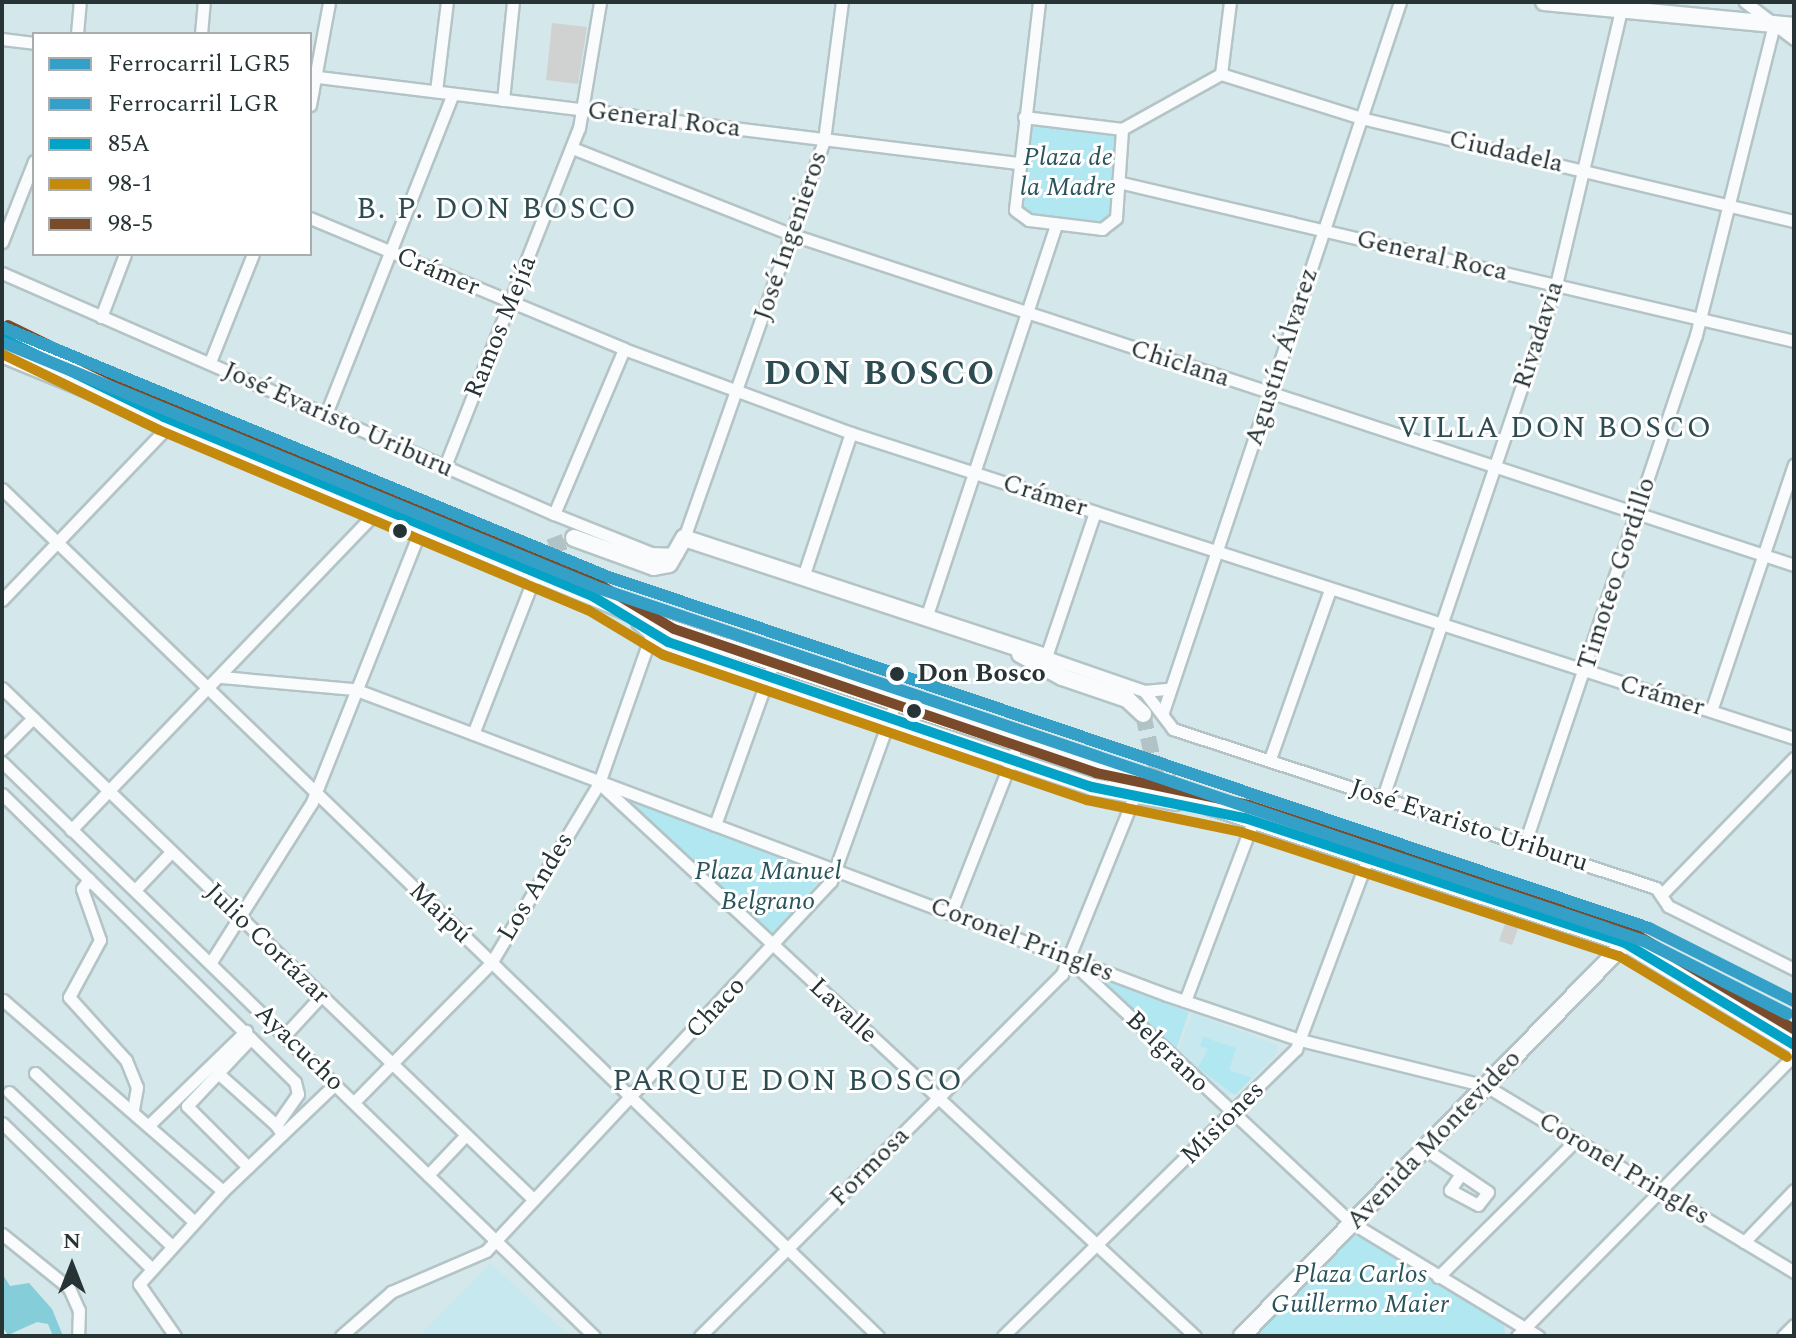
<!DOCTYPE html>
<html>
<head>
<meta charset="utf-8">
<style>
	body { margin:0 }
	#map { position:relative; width:1796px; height:1338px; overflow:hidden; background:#d4e7ea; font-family:Spectral,serif }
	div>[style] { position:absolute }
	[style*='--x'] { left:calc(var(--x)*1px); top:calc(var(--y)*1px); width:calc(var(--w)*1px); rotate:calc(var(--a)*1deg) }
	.built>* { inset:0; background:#c6e8ee }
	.green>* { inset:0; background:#b1e7f0 }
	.water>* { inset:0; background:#84cdd9 }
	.building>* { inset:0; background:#cfd2d1 }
	.secondary-tunnel>* { height:16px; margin-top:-8px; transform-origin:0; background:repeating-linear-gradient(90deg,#b1c3c6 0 16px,transparent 0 24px) }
	.roads { filter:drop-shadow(2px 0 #b4c4c6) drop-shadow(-2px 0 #b4c4c6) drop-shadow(0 2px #b4c4c6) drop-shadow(0 -2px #b4c4c6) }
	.street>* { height:11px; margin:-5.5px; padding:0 5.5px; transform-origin:5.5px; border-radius:5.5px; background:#f9fbfc }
	.secondary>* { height:16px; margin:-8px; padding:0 8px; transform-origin:8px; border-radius:8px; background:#f9fbfc }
	.bus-1>* { height:10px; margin:-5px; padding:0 5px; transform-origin:5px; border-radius:5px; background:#02a3c6 }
	.bus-2>* { height:10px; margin:-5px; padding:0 5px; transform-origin:5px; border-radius:5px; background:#c38a0e }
	.bus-3>* { height:10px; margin:-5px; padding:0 5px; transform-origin:5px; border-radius:5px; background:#7a4b2a }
	.rail-1>* { height:12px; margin:-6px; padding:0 6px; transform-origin:6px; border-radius:6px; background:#34a0c8 }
	.rail-2>* { height:12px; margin:-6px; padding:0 6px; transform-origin:6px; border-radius:6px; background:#34a0c8 }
	.dots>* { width:22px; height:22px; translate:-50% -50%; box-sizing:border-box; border:4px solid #fff; border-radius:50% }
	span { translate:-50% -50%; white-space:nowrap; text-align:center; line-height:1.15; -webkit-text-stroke:6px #fff; paint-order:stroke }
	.street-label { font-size:26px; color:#263436 }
	.park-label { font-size:26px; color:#29545b; font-style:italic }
	.stop-label { font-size:26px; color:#263436; font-weight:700 }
	.left { translate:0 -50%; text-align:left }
	.quarter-label { font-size:30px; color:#2c4c52; letter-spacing:2px }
	.district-label { font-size:34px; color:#2c4c52; font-weight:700; letter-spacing:2px }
	.frame { position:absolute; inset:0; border:4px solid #263436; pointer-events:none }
	.legend { position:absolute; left:32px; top:32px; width:280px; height:224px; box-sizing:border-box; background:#fff; border:2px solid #a8aeaf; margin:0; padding:10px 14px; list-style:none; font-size:24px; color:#263436 }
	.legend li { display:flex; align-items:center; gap:16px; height:40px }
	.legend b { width:40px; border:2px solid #a8aeaf }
	.north { position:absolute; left:32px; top:1226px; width:80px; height:80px; -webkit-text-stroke:6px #fff; paint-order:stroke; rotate:0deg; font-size:22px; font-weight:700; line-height:32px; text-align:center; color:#263436 }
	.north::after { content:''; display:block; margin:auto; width:28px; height:36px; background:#263436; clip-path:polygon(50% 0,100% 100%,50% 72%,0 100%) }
</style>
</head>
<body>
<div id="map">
	<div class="built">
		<div style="clip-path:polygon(1192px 1013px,1278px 1045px,1275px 1055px,1235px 1095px,1227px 1095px,1179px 1050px)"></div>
		<div style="clip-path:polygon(490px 1263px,569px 1336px,419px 1336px)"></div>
	</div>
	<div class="green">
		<div style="clip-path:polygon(1024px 117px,1122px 129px,1112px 225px,1029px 220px,1015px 202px)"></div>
		<div style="clip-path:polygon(628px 802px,632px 801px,827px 871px,773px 937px)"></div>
		<div style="clip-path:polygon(1088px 974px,1189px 1012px,1175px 1053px)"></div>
		<div style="clip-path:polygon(1203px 1037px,1236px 1048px,1229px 1070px,1252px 1078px,1235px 1095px,1198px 1068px,1208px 1049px,1200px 1046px)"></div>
		<div style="clip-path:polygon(1354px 1233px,1504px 1324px,1505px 1336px,1248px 1336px)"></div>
	</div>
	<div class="water">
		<div style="clip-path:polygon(2px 1273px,10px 1286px,29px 1283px,52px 1309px,63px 1336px,53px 1336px,48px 1324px,37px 1322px,8px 1335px,2px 1326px)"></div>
	</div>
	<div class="building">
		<div style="clip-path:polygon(552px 23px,587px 27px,578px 84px,546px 80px)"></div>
		<div style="clip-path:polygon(1506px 921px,1519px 926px,1512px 945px,1499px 941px)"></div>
	</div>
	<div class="secondary-tunnel">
		<div style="--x:527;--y:556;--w:50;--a:-21"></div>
		<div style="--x:1143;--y:714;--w:47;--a:77.7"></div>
		<div style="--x:1153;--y:760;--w:27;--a:51"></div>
	</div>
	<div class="roads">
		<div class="street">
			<div style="--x:1039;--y:2;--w:209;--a:96.6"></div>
			<div style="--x:1015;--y:210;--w:17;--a:36"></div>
			<div style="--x:1029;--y:220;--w:74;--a:7"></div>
			<div style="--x:1102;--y:229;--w:18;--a:-38"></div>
			<div style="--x:1116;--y:218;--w:89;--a:-86.1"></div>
			<div style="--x:1122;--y:129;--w:113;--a:-29.1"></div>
			<div style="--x:1221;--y:74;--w:73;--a:-82.9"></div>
			<div style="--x:1745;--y:2;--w:61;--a:37.1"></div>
			<div style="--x:77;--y:34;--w:32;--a:-85"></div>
			<div style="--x:201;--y:34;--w:32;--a:-85"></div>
			<div style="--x:2;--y:39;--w:32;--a:7"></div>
			<div style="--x:1221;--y:74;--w:147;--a:17.4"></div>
			<div style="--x:1361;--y:118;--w:445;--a:13.4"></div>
			<div style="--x:310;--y:76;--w:713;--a:7.01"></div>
			<div style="--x:436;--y:91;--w:90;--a:-83"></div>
			<div style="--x:503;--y:100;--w:99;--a:-84.2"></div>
			<div style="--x:310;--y:105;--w:105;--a:-79.5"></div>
			<div style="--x:1024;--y:117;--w:99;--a:7"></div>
			<div style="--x:572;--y:148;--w:238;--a:21.5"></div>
			<div style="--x:793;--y:235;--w:1054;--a:18.25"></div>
			<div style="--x:1118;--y:182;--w:694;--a:13.24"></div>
			<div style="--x:310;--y:218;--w:340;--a:22.6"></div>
			<div style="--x:624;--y:349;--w:242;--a:20.3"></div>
			<div style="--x:851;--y:433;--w:991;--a:17.92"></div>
			<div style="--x:2;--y:242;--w:87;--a:-68.4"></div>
			<div style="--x:2;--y:273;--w:602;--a:23.59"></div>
			<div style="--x:554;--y:514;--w:105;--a:21.9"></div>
			<div style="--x:651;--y:553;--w:26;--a:2"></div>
			<div style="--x:101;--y:317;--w:67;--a:-69.1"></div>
			<div style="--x:210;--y:362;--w:116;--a:-68.3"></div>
			<div style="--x:326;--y:414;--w:344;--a:-68.4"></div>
			<div style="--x:445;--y:466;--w:364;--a:-68.4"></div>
			<div style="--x:579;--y:128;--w:128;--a:-80.5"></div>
			<div style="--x:2;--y:489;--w:1219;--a:44.04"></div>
			<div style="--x:1095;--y:512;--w:153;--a:108.7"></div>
			<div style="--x:1046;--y:657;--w:104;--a:19.1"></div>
			<div style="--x:1144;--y:691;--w:25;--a:-5"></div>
			<div style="--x:554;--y:514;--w:179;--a:-67"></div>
			<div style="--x:684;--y:538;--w:422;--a:-70.6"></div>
			<div style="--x:824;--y:140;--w:139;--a:-82.6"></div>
			<div style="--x:803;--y:577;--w:152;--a:-71.6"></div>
			<div style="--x:2;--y:600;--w:248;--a:-46.3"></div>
			<div style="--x:926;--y:618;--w:415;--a:-71.7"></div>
			<div style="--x:221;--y:677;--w:134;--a:5.2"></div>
			<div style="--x:354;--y:689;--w:869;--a:20.63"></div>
			<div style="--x:1167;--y:995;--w:140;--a:18.7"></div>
			<div style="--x:1300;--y:1040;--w:192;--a:13.9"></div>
			<div style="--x:1486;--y:1086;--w:360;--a:31.1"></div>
			<div style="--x:2;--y:688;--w:737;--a:43.9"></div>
			<div style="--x:1144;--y:691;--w:48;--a:52.7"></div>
			<div style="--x:1173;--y:729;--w:508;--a:18.22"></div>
			<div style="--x:1656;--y:888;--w:22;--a:56"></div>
			<div style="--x:1668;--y:906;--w:141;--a:26.6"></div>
			<div style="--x:1711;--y:711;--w:260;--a:-71.4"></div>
			<div style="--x:1163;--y:712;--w:749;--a:-71.54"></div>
			<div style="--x:473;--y:734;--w:174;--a:-68.7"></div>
			<div style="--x:2;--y:749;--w:44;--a:-45"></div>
			<div style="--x:1270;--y:759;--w:177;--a:-70.5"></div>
			<div style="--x:2;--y:762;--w:825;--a:44.12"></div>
			<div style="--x:599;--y:783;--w:813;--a:42.86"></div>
			<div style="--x:2;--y:794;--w:411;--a:44.5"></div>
			<div style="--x:295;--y:1082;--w:12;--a:76"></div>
			<div style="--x:298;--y:1094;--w:38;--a:125"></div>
			<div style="--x:276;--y:1125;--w:11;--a:56"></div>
			<div style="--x:1383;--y:797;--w:540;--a:-71.33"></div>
			<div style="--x:1556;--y:285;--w:291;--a:-76.7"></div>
			<div style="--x:715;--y:825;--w:172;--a:-70.3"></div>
			<div style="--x:71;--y:830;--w:446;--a:-46.2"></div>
			<div style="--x:1525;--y:843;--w:536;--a:-71.4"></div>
			<div style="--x:1696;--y:335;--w:321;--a:-75.9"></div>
			<div style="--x:89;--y:879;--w:12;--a:125"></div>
			<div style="--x:82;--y:889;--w:54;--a:70.6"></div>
			<div style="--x:100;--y:940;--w:65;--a:118.5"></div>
			<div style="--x:69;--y:997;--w:85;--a:47.9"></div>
			<div style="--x:126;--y:1060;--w:29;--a:68"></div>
			<div style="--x:137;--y:1087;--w:23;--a:100"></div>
			<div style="--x:135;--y:890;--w:52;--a:-46.5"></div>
			<div style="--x:1663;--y:893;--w:188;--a:-45.9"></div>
			<div style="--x:951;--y:913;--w:172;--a:-68.5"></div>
			<div style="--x:211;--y:962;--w:189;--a:-57.7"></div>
			<div style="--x:312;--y:802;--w:297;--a:-68.3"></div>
			<div style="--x:1074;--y:964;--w:380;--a:43"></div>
			<div style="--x:1352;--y:1223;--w:218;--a:31.3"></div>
			<div style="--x:3;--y:1000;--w:291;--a:41"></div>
			<div style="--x:1185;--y:1001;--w:192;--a:-69.3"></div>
			<div style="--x:285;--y:1035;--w:53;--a:-47.3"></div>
			<div style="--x:35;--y:1073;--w:216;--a:43.1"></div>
			<div style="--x:219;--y:1074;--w:76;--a:41.8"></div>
			<div style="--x:9;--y:1092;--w:224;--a:43.4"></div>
			<div style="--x:354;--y:1102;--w:195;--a:-45.4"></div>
			<div style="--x:491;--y:963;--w:210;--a:-59"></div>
			<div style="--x:599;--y:783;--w:162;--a:-70.6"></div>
			<div style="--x:2;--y:1123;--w:209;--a:44.2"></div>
			<div style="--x:150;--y:1124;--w:134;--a:-44.1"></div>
			<div style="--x:1425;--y:1149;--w:76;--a:34.3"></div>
			<div style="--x:1488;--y:1192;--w:16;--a:128"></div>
			<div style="--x:1478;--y:1205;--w:32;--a:-152"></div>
			<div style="--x:1450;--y:1190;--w:18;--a:-56"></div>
			<div style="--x:248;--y:1167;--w:86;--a:-135"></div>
			<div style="--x:187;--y:1106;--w:93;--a:-46.7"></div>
			<div style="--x:428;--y:1175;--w:54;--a:-46.5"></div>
			<div style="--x:2;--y:1234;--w:86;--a:38.9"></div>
			<div style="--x:69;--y:1288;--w:24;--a:66"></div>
			<div style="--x:79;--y:1310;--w:26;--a:92"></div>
			<div style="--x:1744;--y:1242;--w:72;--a:-46.1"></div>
			<div style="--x:1438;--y:1277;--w:194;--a:-44.8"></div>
			<div style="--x:175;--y:1336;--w:63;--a:-124.7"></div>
			<div style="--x:139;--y:1284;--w:125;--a:-47.9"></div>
			<div style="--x:223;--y:1191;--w:155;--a:-43.7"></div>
			<div style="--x:341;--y:1336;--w:67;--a:-41.3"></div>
			<div style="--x:391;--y:1292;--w:103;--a:-23.3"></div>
			<div style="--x:486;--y:1251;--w:506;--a:-47"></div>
			<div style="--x:831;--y:881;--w:189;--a:-70.2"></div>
			<div style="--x:700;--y:1336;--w:512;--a:-45"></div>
			<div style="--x:1062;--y:974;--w:200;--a:-67.9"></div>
			<div style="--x:1003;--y:1336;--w:410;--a:-44.4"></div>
			<div style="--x:1296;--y:1049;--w:202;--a:-69.4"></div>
			<div style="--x:1517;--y:1336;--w:395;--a:-45.4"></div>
			<div style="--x:1783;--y:1336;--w:16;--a:-45"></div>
		</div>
		<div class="secondary">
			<div style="--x:1544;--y:2;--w:251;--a:5.5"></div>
			<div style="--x:2;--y:338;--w:144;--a:24.2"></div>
			<div style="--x:2;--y:354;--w:715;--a:22.37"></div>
			<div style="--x:663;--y:626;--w:1013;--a:18.24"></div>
			<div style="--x:1625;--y:943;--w:197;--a:31.1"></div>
			<div style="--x:365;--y:495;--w:27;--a:8"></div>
			<div style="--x:392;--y:499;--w:147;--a:22.9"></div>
			<div style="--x:574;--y:538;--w:85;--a:19.9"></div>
			<div style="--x:654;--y:567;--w:15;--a:-11"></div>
			<div style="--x:669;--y:564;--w:30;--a:-60"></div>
			<div style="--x:684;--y:538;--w:381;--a:18.2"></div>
			<div style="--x:640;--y:622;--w:28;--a:41"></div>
			<div style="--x:661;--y:640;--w:114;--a:20"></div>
			<div style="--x:768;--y:679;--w:342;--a:18.4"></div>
			<div style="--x:1092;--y:787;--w:85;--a:10.1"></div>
			<div style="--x:1020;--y:654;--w:48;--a:28.7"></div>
			<div style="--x:1062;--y:677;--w:69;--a:18.7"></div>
			<div style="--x:1127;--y:699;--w:22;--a:43"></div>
			<div style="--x:1242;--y:1336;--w:549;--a:-45.74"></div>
		</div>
	</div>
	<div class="bus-1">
		<div style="--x:2;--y:338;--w:180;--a:26"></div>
		<div style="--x:164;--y:417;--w:466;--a:22.7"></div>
		<div style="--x:594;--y:597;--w:87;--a:31.3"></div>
		<div style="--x:668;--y:642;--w:448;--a:18.9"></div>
		<div style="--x:1092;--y:787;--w:156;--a:11.5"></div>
		<div style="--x:1245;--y:818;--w:400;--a:18.2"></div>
		<div style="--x:1625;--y:943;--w:197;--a:31.1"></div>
	</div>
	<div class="bus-2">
		<div style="--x:2;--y:354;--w:174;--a:25.8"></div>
		<div style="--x:159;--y:430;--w:465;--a:22.8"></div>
		<div style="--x:588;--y:610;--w:87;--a:31"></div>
		<div style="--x:663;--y:655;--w:448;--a:18.9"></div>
		<div style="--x:1087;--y:800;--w:157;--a:11.7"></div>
		<div style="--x:1241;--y:832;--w:398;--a:18.2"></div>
		<div style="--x:1619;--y:956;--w:196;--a:31"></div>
	</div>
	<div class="bus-3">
		<div style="--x:8;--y:325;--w:180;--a:26"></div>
		<div style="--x:170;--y:404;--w:465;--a:22.8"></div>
		<div style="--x:599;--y:584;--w:87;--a:31"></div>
		<div style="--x:674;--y:629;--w:446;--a:18.8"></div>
		<div style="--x:1096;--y:773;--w:156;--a:11.8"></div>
		<div style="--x:1249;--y:805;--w:400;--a:18.2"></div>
		<div style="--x:1629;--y:930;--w:192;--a:31"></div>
	</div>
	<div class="rail-1">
		<div style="--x:2;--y:327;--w:653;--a:22.4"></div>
		<div style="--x:606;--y:576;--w:1101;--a:18.65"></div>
		<div style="--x:1649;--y:928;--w:162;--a:26.7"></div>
	</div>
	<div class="rail-2">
		<div style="--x:2;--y:342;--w:648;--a:22.41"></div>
		<div style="--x:601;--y:589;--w:1101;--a:18.65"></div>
		<div style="--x:1644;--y:941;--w:161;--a:26.9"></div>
	</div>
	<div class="dots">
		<div style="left:400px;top:531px;background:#263436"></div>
		<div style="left:897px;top:674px;background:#263436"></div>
		<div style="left:914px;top:711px;background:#263436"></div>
	</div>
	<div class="street-label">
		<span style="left:664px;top:120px;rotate:7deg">General Roca</span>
		<span style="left:1506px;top:152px;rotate:13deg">Ciudadela</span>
		<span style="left:791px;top:236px;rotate:-71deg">José Ingenieros</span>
		<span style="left:1432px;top:256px;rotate:13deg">General Roca</span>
		<span style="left:438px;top:272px;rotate:23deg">Crámer</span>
		<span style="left:501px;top:327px;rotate:-68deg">Ramos Mejía</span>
		<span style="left:1539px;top:335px;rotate:-72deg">Rivadavia</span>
		<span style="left:1282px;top:357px;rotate:-72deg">Agustín Álvarez</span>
		<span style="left:1180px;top:364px;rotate:18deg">Chiclana</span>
		<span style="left:338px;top:420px;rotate:24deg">José Evaristo Uriburu</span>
		<span style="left:1045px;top:496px;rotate:18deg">Crámer</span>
		<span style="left:1617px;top:574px;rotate:-72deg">Timoteo Gordillo</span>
		<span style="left:1662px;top:696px;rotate:17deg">Crámer</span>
		<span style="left:1469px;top:826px;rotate:18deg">José Evaristo Uriburu</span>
		<span style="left:536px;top:887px;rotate:-59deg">Los Andes</span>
		<span style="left:440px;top:913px;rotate:44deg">Maipú</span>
		<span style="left:1022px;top:940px;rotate:21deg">Coronel Pringles</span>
		<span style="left:267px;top:944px;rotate:44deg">Julio Cortázar</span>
		<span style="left:716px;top:1008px;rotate:-47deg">Chaco</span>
		<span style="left:843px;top:1011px;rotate:43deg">Lavalle</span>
		<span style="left:299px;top:1048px;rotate:44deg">Ayacucho</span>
		<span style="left:1167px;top:1052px;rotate:44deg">Belgrano</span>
		<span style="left:1223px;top:1123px;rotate:-45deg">Misiones</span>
		<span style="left:1434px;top:1140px;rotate:-46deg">Avenida Montevideo</span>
		<span style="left:870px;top:1167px;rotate:-45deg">Formosa</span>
		<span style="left:1624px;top:1169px;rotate:31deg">Coronel Pringles</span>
	</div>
	<div class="park-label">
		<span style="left:1068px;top:173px">Plaza de<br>la Madre</span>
		<span style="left:768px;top:887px">Plaza Manuel<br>Belgrano</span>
		<span style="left:1360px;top:1290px">Plaza Carlos<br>Guillermo Maier</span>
	</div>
	<div class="stop-label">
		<span class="left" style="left:917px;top:674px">Don Bosco</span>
	</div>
	<div class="quarter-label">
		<span style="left:497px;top:209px">B. P. DON BOSCO</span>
		<span style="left:1555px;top:428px">VILLA DON BOSCO</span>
		<span style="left:788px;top:1081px">PARQUE DON BOSCO</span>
	</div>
	<div class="district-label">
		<span style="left:880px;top:375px">DON BOSCO</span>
	</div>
	<div class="frame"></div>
	<ul class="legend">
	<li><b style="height:10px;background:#34a0c8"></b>Ferrocarril LGR5</li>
	<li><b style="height:10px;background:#34a0c8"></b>Ferrocarril LGR</li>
	<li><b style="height:10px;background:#02a3c6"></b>85A</li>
	<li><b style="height:10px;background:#c38a0e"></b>98-1</li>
	<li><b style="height:10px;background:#7a4b2a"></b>98-5</li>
	</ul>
	<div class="north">N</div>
</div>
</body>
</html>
